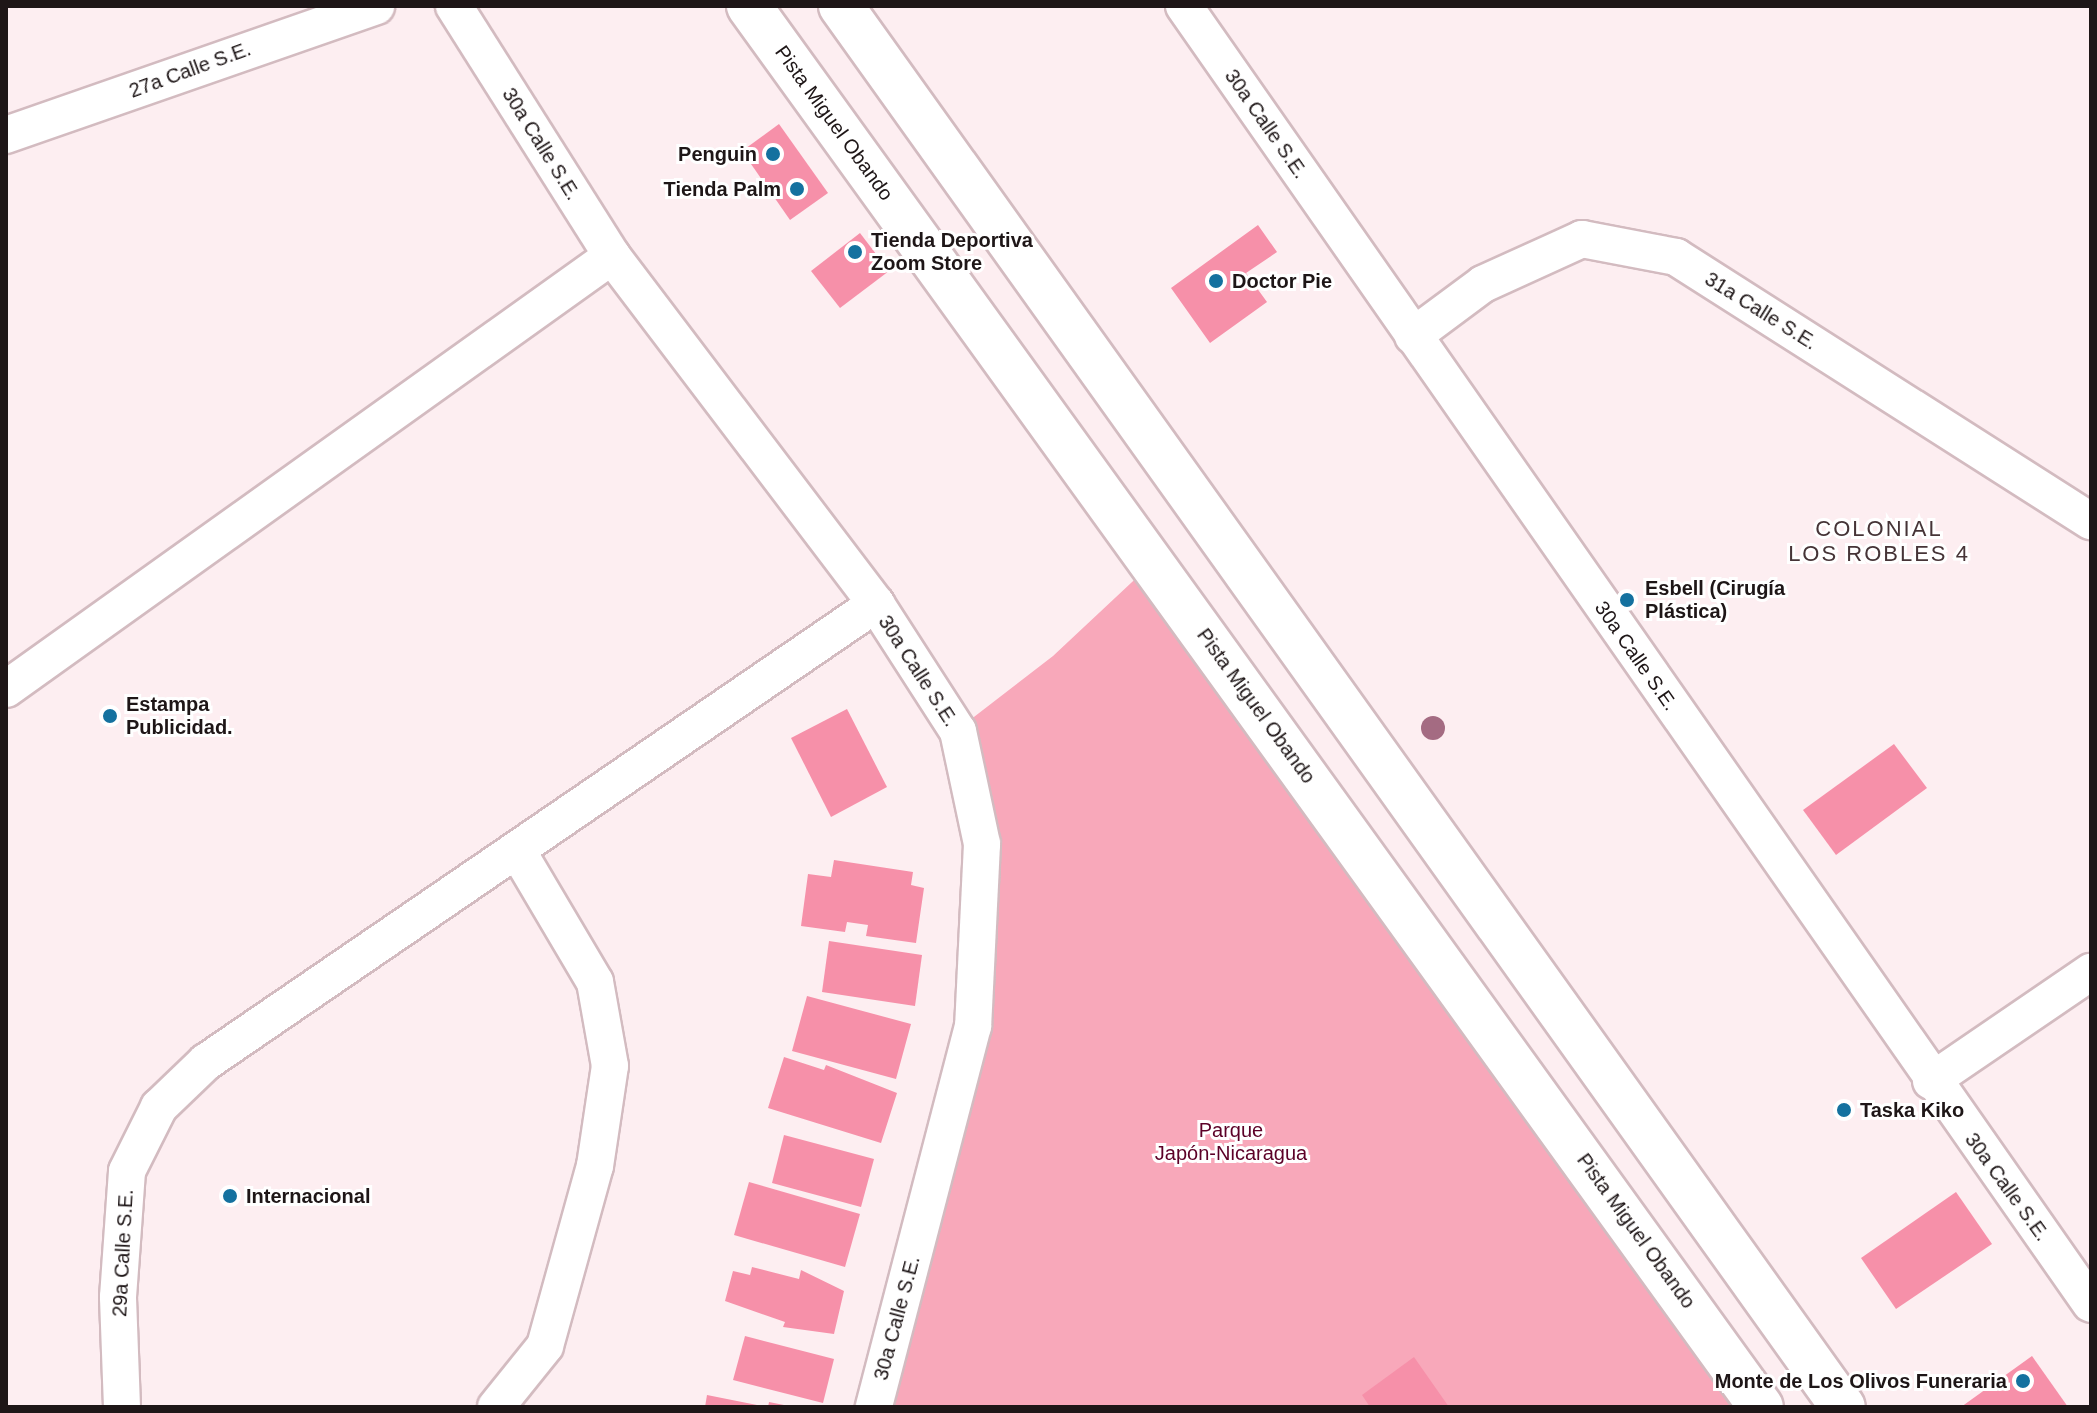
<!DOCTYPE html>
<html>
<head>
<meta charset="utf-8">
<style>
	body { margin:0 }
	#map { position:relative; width:2097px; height:1413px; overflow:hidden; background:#fdeef1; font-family:Helvetica,sans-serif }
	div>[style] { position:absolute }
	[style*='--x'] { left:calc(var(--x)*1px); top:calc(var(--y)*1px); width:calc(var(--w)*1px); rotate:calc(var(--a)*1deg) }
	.green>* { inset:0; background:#f8a8ba }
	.building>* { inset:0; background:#f690a9 }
	.roads { filter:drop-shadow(2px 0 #d3bbc0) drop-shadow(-2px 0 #d3bbc0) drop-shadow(0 2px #d3bbc0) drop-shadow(0 -2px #d3bbc0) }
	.street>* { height:36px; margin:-18px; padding:0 18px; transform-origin:18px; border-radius:18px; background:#fff }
	.secondary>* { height:44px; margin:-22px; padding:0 22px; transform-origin:22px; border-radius:22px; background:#fff }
	.trees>* { width:24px; height:24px; margin:-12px; border-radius:50%; background:#a46b82 }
	.dots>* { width:22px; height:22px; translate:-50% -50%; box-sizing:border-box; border:4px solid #fff; border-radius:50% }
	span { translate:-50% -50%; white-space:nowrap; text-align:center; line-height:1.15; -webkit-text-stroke:6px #fff; paint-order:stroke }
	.street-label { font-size:20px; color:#1e1617 }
	.poi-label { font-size:20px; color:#1e1617; font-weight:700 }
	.right { translate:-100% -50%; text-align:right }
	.left { translate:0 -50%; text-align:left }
	.park-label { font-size:20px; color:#5c0027 }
	.neighbourhood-label { font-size:22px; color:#463437; letter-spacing:2px }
	.frame { position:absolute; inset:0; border:8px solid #1e1617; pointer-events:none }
</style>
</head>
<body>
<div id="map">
	<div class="green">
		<div style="clip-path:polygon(1147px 568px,1747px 1407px,889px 1407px,988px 1024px,970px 720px,1053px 656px)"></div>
	</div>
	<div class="building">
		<div style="clip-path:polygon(779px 124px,828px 193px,790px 220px,742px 151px)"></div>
		<div style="clip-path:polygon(1258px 225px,1277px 252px,1246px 273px,1267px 302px,1210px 343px,1171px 288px)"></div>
		<div style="clip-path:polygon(860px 233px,889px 271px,840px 308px,811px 271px)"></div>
		<div style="clip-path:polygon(847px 709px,887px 787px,831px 817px,791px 738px)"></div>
		<div style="clip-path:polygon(1894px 744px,1927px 788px,1836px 855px,1803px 810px)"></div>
		<div style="clip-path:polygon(834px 860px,913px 872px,911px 885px,924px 888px,916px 943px,866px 936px,868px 925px,847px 922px,845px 932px,801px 926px,808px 874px,831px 877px)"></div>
		<div style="clip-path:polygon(829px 941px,922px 955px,915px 1006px,822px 992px)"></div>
		<div style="clip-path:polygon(807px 996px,911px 1024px,896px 1079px,792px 1051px)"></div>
		<div style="clip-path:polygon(784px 1057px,824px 1070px,826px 1065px,897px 1093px,881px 1143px,768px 1108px)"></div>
		<div style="clip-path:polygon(784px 1135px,874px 1159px,861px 1207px,772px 1183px)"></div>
		<div style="clip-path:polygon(749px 1182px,860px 1214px,845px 1267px,734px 1235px)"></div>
		<div style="clip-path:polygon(1956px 1192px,1992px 1244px,1896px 1309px,1861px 1258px)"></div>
		<div style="clip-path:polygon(752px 1267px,799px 1279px,801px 1270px,844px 1291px,834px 1334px,783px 1327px,785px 1322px,725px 1301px,733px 1271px,750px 1275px)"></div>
		<div style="clip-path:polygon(745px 1336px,834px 1359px,823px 1403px,733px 1380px)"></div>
		<div style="clip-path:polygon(2032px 1356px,2068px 1407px,1961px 1407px)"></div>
		<div style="clip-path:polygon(1414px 1357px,1449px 1407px,1370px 1407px,1362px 1395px)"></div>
		<div style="clip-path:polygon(707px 1395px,762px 1406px,762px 1407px,705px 1407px)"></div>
		<div style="clip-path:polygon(769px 1402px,789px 1406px,789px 1407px,768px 1407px)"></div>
	</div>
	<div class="roads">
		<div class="street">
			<div style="--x:454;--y:6;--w:296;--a:57.7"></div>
			<div style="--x:612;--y:256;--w:437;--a:52.8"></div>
			<div style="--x:876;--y:604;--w:151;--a:57.2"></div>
			<div style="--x:958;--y:731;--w:116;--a:78"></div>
			<div style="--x:982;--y:844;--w:182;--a:92.8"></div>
			<div style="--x:973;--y:1026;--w:394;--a:104.6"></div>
			<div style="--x:1184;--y:6;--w:1583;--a:55.06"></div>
			<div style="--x:6;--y:135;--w:392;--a:-19.2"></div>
			<div style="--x:1413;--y:336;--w:87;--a:-36.6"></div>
			<div style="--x:1483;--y:284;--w:109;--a:-24.4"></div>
			<div style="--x:1582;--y:239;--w:96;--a:10.8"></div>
			<div style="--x:1676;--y:257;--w:492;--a:32.5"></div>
			<div style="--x:6;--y:689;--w:745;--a:-35.55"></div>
			<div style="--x:1931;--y:1081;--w:194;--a:-34.3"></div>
			<div style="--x:122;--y:1407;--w:110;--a:-92.1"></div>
			<div style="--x:118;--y:1297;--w:126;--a:-85.9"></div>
			<div style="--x:127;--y:1171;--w:72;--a:-63.4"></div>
			<div style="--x:159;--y:1107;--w:65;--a:-43.8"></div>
			<div style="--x:206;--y:1062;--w:812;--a:-34.36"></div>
			<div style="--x:496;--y:1407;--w:78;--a:-51.2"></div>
			<div style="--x:545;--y:1346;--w:187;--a:-74.5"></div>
			<div style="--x:595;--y:1166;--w:101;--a:-81.5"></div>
			<div style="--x:610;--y:1066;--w:85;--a:-100.1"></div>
			<div style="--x:595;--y:982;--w:153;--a:-120.6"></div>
		</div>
		<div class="secondary">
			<div style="--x:749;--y:6;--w:1728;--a:54.16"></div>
			<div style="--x:841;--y:6;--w:1722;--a:54.43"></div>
		</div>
	</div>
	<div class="trees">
		<div style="left:1433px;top:728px"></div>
	</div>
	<div class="dots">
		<div style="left:773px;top:154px;background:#14719f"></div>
		<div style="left:797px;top:189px;background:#14719f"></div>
		<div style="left:855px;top:252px;background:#14719f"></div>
		<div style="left:1216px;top:281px;background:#14719f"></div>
		<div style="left:1627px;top:600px;background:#14719f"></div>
		<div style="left:110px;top:716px;background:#14719f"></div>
		<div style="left:1844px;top:1110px;background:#14719f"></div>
		<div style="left:230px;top:1196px;background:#14719f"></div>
		<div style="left:2023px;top:1381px;background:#14719f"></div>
	</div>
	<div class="street-label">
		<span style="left:190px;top:70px;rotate:-20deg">27a Calle S.E.</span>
		<span style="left:834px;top:123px;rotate:54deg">Pista Miguel Obando</span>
		<span style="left:1266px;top:124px;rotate:55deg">30a Calle S.E.</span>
		<span style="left:541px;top:144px;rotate:58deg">30a Calle S.E.</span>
		<span style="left:1761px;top:311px;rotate:32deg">31a Calle S.E.</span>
		<span style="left:1636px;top:656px;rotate:55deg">30a Calle S.E.</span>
		<span style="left:918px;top:671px;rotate:57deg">30a Calle S.E.</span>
		<span style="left:1256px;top:706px;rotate:54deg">Pista Miguel Obando</span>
		<span style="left:2007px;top:1187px;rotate:54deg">30a Calle S.E.</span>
		<span style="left:1636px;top:1231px;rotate:54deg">Pista Miguel Obando</span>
		<span style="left:123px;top:1253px;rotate:-87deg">29a Calle S.E.</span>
		<span style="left:897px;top:1318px;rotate:-75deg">30a Calle S.E.</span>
	</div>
	<div class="poi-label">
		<span class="right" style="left:757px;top:154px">Penguin</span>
		<span class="right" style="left:781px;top:189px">Tienda Palm</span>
		<span class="left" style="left:871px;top:252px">Tienda Deportiva<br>Zoom Store</span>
		<span class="left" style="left:1232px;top:281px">Doctor Pie</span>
		<span class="left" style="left:1645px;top:600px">Esbell (Cirugía<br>Plástica)</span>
		<span class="left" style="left:126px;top:716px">Estampa<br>Publicidad.</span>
		<span class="left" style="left:1860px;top:1110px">Taska Kiko</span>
		<span class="left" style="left:246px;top:1196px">Internacional</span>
		<span class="right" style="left:2007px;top:1381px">Monte de Los Olivos Funeraria</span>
	</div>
	<div class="park-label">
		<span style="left:1231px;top:1142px">Parque<br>Japón-Nicaragua</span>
	</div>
	<div class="neighbourhood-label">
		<span style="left:1879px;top:541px">COLONIAL<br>LOS ROBLES 4</span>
	</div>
	<div class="frame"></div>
</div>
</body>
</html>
